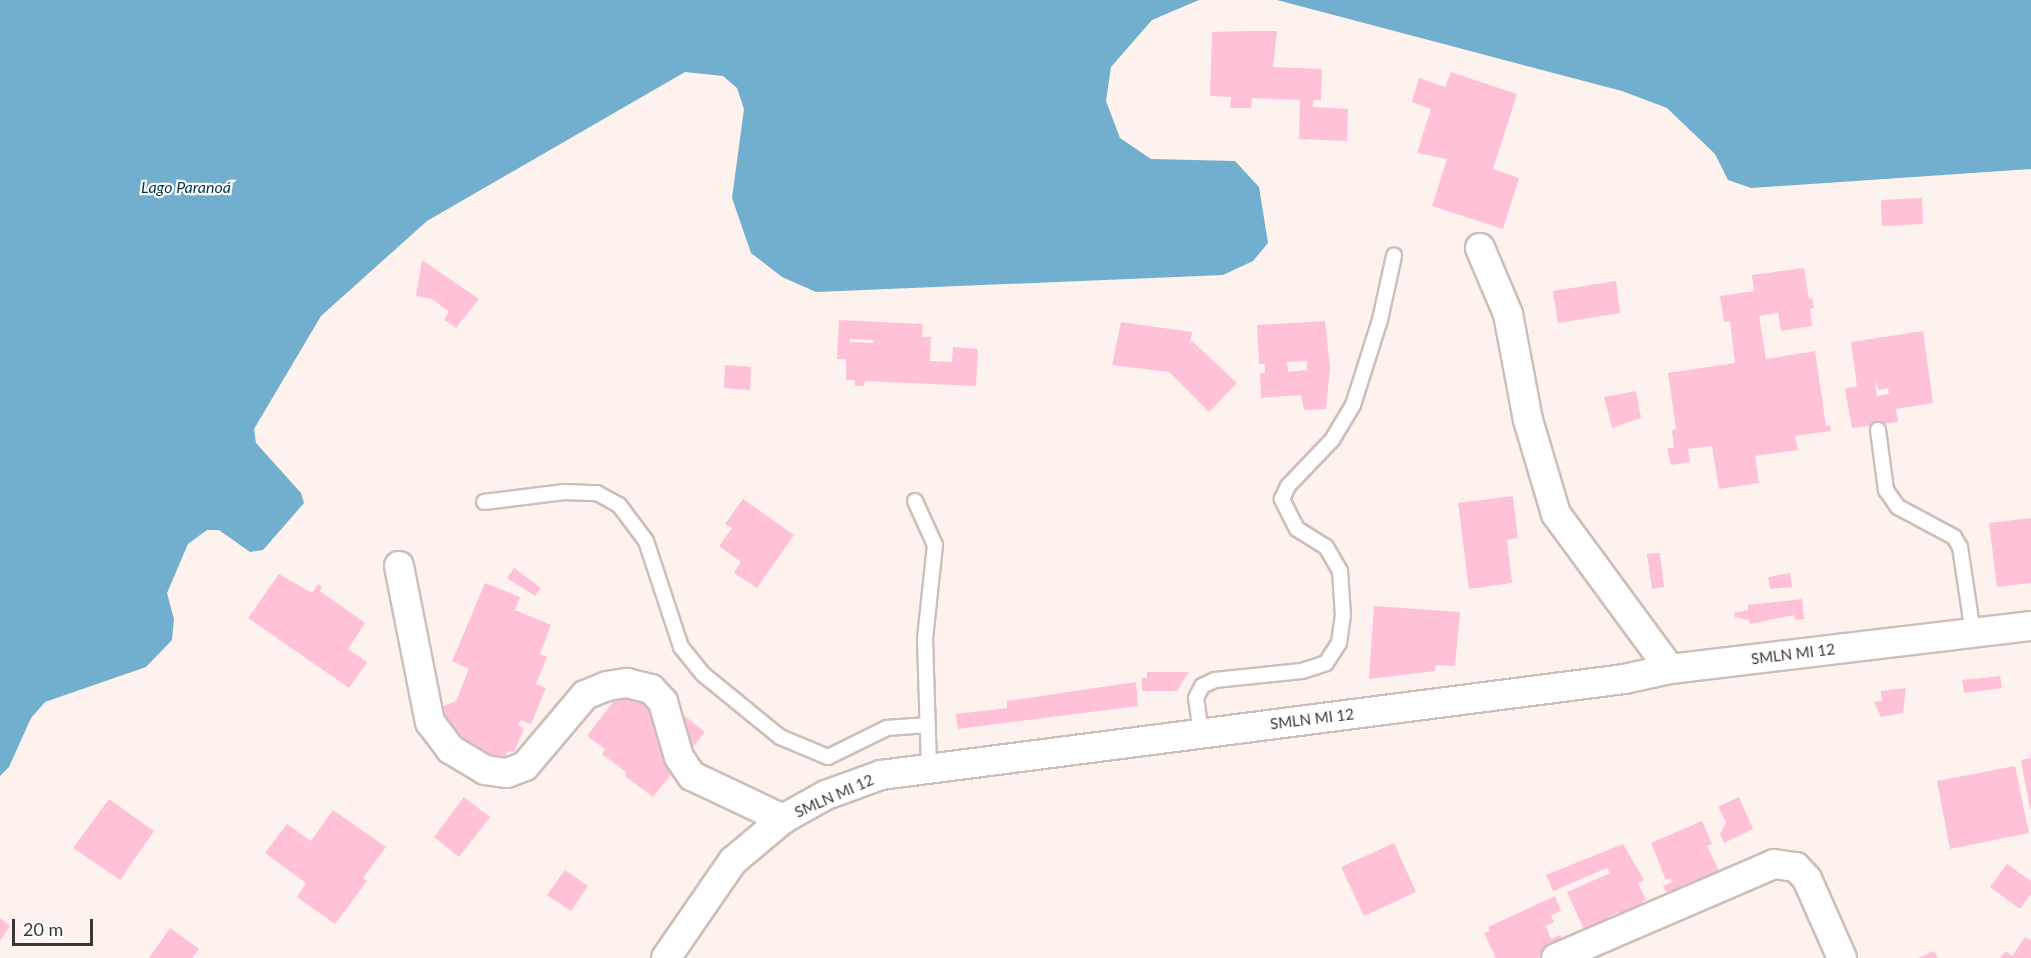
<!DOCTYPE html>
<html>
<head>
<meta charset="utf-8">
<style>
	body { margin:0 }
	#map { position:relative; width:2031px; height:958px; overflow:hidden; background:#fdf2ee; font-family:Lato,sans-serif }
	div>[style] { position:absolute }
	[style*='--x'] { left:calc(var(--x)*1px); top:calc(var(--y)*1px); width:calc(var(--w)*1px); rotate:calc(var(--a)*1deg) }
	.water>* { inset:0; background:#72aecd }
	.building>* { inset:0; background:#ffc1d7 }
	.roads { filter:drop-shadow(2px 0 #cfbeb8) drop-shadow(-2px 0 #cfbeb8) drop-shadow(0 2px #cfbeb8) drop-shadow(0 -2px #cfbeb8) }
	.service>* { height:14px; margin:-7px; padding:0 7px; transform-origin:7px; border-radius:7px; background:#fff }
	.minor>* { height:28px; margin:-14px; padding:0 14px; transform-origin:14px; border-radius:14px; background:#fff }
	span { translate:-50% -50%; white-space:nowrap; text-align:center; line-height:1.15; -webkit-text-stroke:4.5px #fff; paint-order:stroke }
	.street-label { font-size:15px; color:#3c3633 }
	.water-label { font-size:16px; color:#01374d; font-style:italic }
	.scale { position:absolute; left:12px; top:919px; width:81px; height:27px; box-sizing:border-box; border:3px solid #3c3633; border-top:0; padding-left:8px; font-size:18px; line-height:21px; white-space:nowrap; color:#3c3633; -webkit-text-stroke:4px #fff; paint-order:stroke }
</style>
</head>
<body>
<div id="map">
	<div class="water">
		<div style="clip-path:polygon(0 0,1199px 0,1152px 20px,1111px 67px,1106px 101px,1120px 138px,1151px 159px,1235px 161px,1259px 187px,1268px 243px,1253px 261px,1223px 275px,816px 292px,782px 277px,751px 253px,732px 198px,744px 109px,737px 88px,723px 76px,685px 72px,427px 221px,321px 316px,254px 429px,256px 443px,301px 493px,304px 503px,263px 550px,250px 552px,219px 530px,207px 530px,188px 544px,167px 593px,174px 619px,172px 640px,146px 667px,45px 702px,31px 718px,9px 767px,0 776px)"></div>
		<div style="clip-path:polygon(1277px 0,2031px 0,2031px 169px,1751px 188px,1728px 180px,1715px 154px,1667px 108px,1622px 91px)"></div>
	</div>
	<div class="building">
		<div style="clip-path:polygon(1250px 31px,1277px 31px,1273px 67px,1322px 69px,1321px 100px,1313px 100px,1313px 107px,1348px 109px,1347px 141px,1299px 139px,1300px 100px,1252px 98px,1251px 108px,1230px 108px,1231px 97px,1210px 96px,1212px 32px)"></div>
		<div style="clip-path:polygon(1451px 72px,1517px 94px,1493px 169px,1519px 178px,1503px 229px,1432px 206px,1447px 159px,1417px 153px,1431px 109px,1412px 102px,1419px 78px,1445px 87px)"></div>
		<div style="clip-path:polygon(1922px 198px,1923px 224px,1882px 226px,1881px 200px)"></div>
		<div style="clip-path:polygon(422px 260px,479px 299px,456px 328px,444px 320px,449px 312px,432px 299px,416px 296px)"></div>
		<div style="clip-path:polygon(1804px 268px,1809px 299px,1812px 298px,1814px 308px,1810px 309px,1812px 326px,1781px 331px,1778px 313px,1759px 316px,1766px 359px,1815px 351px,1826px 426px,1830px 425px,1831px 431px,1795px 436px,1798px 450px,1755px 456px,1759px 483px,1719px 489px,1712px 446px,1688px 449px,1690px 462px,1671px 465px,1667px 448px,1674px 448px,1672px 430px,1676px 429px,1668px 373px,1735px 363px,1730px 321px,1724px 322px,1720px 296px,1754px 291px,1752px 275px)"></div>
		<div style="clip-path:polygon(1616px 281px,1620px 313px,1558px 323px,1553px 291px)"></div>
		<div style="clip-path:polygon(evenodd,839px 320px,923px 324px,922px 337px,931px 337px,930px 361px,952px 362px,953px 347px,978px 349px,976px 386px,865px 381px,864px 386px,855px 386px,855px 380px,846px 380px,846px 359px,837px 359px,839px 320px,850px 339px,873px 340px,873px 343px,850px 342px,850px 339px)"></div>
		<div style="clip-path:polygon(evenodd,1325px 321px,1330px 368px,1326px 409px,1304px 410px,1301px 395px,1261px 398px,1260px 373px,1265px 373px,1265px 364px,1259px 364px,1257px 325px,1325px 321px,1307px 361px,1307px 370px,1288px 372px,1287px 362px,1307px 361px)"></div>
		<div style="clip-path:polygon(1121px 322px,1192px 332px,1190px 344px,1192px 341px,1237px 383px,1209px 412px,1169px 372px,1112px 365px)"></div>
		<div style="clip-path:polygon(evenodd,1923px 331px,1933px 403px,1896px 409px,1898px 422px,1852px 428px,1845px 389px,1857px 386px,1851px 342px,1923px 331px,1875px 381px,1879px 390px,1888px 388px,1889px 394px,1877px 396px,1875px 381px)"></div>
		<div style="clip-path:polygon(725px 365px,751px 367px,750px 390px,724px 388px)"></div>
		<div style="clip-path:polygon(1636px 391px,1641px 418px,1612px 428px,1604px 397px)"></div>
		<div style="clip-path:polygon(1513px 496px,1518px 538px,1507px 540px,1512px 583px,1469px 589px,1458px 503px)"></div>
		<div style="clip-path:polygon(743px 499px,794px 535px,757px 588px,734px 573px,741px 562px,719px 546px,732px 528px,725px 524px)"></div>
		<div style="clip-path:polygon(2031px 518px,2031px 583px,1997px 587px,1989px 523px)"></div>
		<div style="clip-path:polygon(1660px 553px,1664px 587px,1652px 589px,1647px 554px)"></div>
		<div style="clip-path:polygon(514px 568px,541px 588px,535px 596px,507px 578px)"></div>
		<div style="clip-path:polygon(1790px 573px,1792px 587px,1770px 589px,1768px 577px)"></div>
		<div style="clip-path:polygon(279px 574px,312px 593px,318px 584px,322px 587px,320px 591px,365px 623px,348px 649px,367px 662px,349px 688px,248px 618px)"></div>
		<div style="clip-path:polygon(485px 583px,520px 597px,515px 610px,551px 625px,540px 654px,547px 657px,536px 684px,546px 688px,531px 724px,521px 720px,518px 725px,524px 729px,514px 752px,508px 751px,501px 767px,452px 746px,431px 711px,456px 701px,469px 669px,452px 661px)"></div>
		<div style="clip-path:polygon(1802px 599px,1804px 619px,1795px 620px,1794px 615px,1750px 624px,1749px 620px,1735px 617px,1734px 613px,1748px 610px,1748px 605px)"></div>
		<div style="clip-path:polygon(1374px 606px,1460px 612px,1455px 666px,1436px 665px,1435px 671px,1369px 679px)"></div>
		<div style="clip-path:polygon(1147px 672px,1189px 672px,1177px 691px,1142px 691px,1142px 678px,1147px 678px)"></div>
		<div style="clip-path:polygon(634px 676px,705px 732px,653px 797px,625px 776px,626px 772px,602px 754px,605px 749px,587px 736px,616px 698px,619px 700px)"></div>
		<div style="clip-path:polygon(2000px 676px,2002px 688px,1964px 693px,1962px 680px)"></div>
		<div style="clip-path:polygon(1136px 682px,1138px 706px,958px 729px,956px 714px,1007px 708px,1007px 701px)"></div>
		<div style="clip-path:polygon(1906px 688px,1903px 713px,1881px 717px,1874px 702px,1882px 701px,1881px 691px)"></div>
		<div style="clip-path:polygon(2031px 750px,2031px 809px,2030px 809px,2021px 760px,2030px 758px)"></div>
		<div style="clip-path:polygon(2015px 766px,2029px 833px,1950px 849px,1937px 781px)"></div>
		<div style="clip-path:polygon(464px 797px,490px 817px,459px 857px,434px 837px)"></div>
		<div style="clip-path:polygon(1739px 797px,1753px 829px,1724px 843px,1720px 834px,1726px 822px,1718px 807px)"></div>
		<div style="clip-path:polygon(109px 799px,154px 831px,120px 880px,73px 848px)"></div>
		<div style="clip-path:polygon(333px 810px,386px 847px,363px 878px,367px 881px,335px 924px,297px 897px,306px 883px,265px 853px,287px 824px,311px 841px)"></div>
		<div style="clip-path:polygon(1702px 821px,1712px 844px,1707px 846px,1721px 875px,1669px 898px,1663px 886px,1672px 882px,1670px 878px,1666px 880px,1651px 843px)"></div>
		<div style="clip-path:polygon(1394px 843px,1416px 892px,1364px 916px,1341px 867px)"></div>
		<div style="clip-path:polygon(1623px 844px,1644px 880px,1638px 883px,1646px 900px,1642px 902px,1644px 907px,1621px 917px,1619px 912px,1608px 917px,1610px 922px,1585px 932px,1567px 892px,1610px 873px,1607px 868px,1553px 891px,1546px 875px)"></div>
		<div style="clip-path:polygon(2007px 864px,2031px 881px,2031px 894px,2020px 909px,1990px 887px)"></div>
		<div style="clip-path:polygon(565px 870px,588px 886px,571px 911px,547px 895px)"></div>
		<div style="clip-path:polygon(1555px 896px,1561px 911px,1551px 915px,1554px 922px,1546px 926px,1551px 939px,1560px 935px,1564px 945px,1537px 958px,1496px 958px,1484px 933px,1490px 931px,1488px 927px)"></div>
		<div style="clip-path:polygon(0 918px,10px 926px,0 941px)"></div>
		<div style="clip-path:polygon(170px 928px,199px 949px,192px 958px,149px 958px)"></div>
		<div style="clip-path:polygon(2025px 937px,2031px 940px,2031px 958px,2000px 958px,2006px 951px,2012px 956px)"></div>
		<div style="clip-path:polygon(1934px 951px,1938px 958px,1918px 958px)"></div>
	</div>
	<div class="roads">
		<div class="service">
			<div style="--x:1878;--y:430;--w:61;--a:82.4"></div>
			<div style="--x:1886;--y:490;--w:21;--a:55"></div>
			<div style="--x:1898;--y:507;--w:64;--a:28.2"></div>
			<div style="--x:1954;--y:537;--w:12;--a:59"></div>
			<div style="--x:1960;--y:547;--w:87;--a:81.4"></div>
			<div style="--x:915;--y:501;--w:48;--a:65.6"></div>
			<div style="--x:935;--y:545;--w:95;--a:96.1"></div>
			<div style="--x:925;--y:639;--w:129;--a:88.2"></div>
			<div style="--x:484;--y:502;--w:81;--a:-7.1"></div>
			<div style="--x:564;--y:492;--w:33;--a:2"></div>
			<div style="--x:597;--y:493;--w:25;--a:29"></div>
			<div style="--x:619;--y:505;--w:45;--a:53.1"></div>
			<div style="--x:646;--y:541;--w:112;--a:71.7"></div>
			<div style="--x:681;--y:647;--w:36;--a:51"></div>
			<div style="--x:704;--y:675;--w:98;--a:39.2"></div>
			<div style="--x:780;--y:737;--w:52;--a:22.6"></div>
			<div style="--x:828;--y:757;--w:66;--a:-26.2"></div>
			<div style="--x:887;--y:728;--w:41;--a:-4.2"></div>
			<div style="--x:1201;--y:733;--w:35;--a:-98"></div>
			<div style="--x:1196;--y:698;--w:13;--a:-63"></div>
			<div style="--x:1202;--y:686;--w:14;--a:-25"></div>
			<div style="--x:1215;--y:680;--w:87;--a:-5.9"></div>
			<div style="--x:1302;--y:671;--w:25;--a:-18"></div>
			<div style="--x:1326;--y:663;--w:24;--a:-57"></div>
			<div style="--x:1339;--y:643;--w:27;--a:-82"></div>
			<div style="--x:1343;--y:616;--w:45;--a:-93.8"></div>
			<div style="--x:1340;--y:571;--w:28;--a:-120"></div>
			<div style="--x:1326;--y:547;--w:34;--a:-148"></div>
			<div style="--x:1297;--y:529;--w:34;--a:-117"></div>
			<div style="--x:1282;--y:499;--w:14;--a:-65"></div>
			<div style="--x:1288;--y:486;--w:64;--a:-46.3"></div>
			<div style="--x:1332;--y:440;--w:41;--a:-59"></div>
			<div style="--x:1353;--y:405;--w:89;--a:-72.4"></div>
			<div style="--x:1380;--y:320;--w:66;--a:-77.7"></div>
		</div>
		<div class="minor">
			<div style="--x:1480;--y:248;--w:72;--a:67"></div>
			<div style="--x:1508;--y:314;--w:108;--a:79.3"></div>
			<div style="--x:1528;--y:420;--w:98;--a:73.4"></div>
			<div style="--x:1556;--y:514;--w:192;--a:53.7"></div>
			<div style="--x:399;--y:566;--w:159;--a:78.8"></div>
			<div style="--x:430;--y:722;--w:34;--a:53"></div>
			<div style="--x:450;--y:749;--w:41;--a:31"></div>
			<div style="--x:485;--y:770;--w:22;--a:8"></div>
			<div style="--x:507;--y:773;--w:19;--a:-21"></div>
			<div style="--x:525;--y:766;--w:93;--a:-49.8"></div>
			<div style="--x:585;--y:695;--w:24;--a:-22"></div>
			<div style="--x:607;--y:686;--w:20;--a:-9"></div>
			<div style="--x:627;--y:683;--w:25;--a:14"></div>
			<div style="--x:651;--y:689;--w:18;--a:47"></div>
			<div style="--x:663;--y:702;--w:57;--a:73.8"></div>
			<div style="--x:679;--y:757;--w:23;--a:56"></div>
			<div style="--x:692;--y:776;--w:101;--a:25.3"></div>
			<div style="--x:666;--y:958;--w:118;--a:-55.4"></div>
			<div style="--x:733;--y:861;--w:65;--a:-40"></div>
			<div style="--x:783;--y:819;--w:49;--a:-29.2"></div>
			<div style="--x:826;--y:795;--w:59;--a:-20"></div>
			<div style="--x:881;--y:775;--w:749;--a:-7.36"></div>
			<div style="--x:1624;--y:679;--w:47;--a:-12.3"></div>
			<div style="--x:1670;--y:669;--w:364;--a:-6.8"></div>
			<div style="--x:1556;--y:958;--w:237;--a:-23.3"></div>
			<div style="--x:1774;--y:864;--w:22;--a:8"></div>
			<div style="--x:1796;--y:867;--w:16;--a:47"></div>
			<div style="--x:1807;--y:879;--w:86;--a:66.1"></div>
		</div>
	</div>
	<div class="street-label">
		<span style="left:1793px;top:654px;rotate:-7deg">SMLN MI 12</span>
		<span style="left:1312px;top:719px;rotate:-7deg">SMLN MI 12</span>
		<span style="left:834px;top:796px;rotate:-24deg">SMLN MI 12</span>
	</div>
	<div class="water-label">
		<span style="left:186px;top:187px">Lago Paranoá</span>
	</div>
	<div class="scale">20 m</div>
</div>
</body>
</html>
